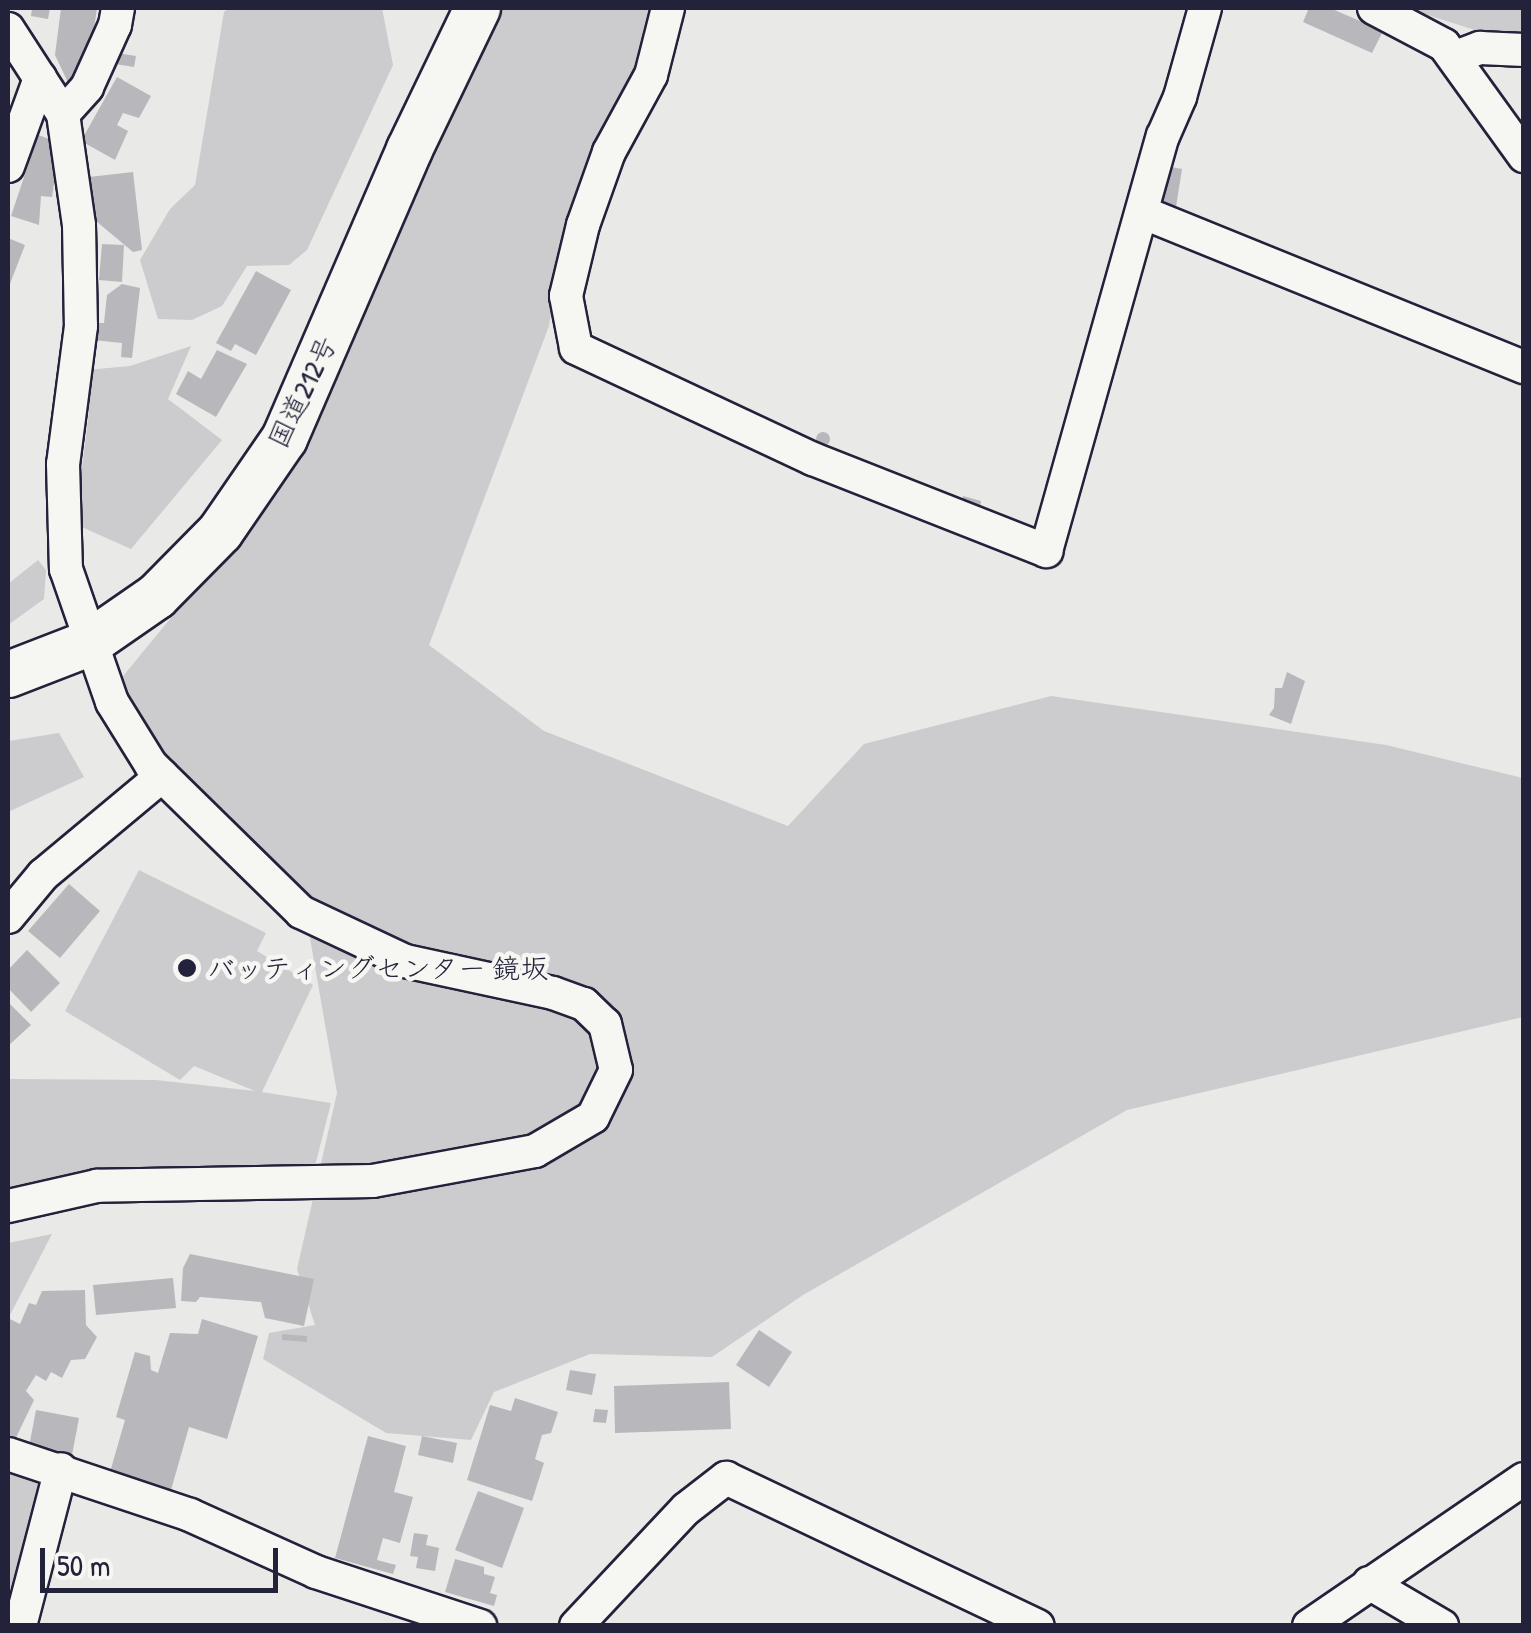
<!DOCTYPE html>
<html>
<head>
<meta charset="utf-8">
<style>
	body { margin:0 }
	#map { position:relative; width:1531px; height:1633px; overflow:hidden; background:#e9e9e7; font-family:"Patrick Hand","Klee One",sans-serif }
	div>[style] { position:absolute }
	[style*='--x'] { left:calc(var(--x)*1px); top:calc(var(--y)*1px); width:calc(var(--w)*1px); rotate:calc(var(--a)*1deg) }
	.green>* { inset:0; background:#ccccce }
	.building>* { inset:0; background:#b8b8bc }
	.round { border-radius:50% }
	.roads { filter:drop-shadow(2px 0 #22223b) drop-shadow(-2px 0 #22223b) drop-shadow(0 2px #22223b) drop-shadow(0 -2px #22223b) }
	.minor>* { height:32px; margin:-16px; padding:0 16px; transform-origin:16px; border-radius:16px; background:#f6f6f2 }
	.highway>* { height:45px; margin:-22.5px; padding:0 22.5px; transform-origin:22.5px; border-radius:22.5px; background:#f6f6f2 }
	.dots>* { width:28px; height:28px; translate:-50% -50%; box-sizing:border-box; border:5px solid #f6f6f2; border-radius:50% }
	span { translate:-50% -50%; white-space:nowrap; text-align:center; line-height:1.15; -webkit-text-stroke:9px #f6f6f2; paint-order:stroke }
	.street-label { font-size:28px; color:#22223b }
	.poi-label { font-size:28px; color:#22223b }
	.left { translate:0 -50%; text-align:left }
	.frame { position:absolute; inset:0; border:10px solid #22223b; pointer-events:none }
	.scale { position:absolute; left:40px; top:1548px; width:238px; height:45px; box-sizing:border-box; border:5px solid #22223b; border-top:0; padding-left:12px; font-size:30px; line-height:35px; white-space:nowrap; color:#22223b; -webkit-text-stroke:8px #f6f6f2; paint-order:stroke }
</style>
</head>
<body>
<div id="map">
	<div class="green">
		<div style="clip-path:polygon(229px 8px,382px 8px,393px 65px,307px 250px,289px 265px,247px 266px,222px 306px,192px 320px,158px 319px,140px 260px,170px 209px,195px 185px,224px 12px)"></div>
		<div style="clip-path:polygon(504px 8px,660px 8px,642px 66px,592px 151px,561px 248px,549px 326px,429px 645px,544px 731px,788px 826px,864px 744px,1051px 696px,1386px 745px,1523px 778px,1523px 1017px,1127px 1110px,803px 1295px,712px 1357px,590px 1354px,494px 1392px,471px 1440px,386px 1433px,263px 1359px,269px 1333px,315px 1325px,297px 1269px,337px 1093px,303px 898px,158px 750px,119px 681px,298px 463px,418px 179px)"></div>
		<div style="clip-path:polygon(1405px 8px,1523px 8px,1523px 33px,1475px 30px)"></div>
		<div style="clip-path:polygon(191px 346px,168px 399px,222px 440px,131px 549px,75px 524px,89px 412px,86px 370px,130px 366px)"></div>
		<div style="clip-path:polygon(38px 560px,46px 570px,44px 599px,8px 625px,8px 584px)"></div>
		<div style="clip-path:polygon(59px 733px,84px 777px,8px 812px,8px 741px)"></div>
		<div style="clip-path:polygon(139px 870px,266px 933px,257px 951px,313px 985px,262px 1092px,331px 1103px,315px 1166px,126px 1170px,8px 1191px,8px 1079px,156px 1080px,255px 1091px,194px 1066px,180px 1080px,65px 1011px)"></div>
		<div style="clip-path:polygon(52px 1234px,8px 1319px,8px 1243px)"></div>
		<div style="clip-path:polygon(8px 1460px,25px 1463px,48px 1499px,8px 1625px)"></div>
	</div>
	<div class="building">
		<div style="clip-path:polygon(32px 8px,50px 8px,48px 19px,31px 16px)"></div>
		<div style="clip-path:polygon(61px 8px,97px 8px,89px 64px,72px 91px,55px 55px)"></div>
		<div style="clip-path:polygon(1309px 8px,1330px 8px,1383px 31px,1372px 53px,1303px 22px)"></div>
		<div style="clip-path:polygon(117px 53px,136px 56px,134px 67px,115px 64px)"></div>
		<div style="clip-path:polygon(117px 77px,151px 96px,139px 118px,123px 113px,117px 125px,128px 131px,115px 160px,81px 141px)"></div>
		<div style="clip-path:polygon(38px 135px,55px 141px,56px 170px,52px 197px,41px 196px,39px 225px,11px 216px)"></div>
		<div style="clip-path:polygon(1167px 166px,1182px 169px,1176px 207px,1160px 204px)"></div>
		<div style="clip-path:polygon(133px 172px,142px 250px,133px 252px,96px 221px,89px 177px)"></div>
		<div style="clip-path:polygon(8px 238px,25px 245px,8px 289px)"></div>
		<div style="clip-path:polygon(102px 244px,124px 245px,122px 282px,99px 280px)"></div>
		<div style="clip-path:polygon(256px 271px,291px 290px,256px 355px,235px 344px,231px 351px,216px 343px)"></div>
		<div style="clip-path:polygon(122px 284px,140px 288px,132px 358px,121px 357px,122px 343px,93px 340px,95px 323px,104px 323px,107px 295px)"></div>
		<div style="clip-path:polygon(217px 350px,247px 364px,216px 417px,176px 394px,188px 371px,201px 379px)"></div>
		<div class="round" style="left:816px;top:432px;width:14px;height:14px"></div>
		<div style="clip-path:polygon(963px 496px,981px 501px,980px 509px,962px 507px)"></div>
		<div style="clip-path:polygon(1287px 672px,1305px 681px,1291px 724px,1269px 715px,1274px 708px,1275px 688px,1282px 688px)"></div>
		<div style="clip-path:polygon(69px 884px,100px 911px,60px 958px,28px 931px)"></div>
		<div style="clip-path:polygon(27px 950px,60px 983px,31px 1012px,8px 988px,8px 970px)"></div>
		<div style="clip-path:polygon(8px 1002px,31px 1025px,8px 1046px)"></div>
		<div style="clip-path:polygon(190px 1254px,314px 1279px,304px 1326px,265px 1318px,261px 1302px,200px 1297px,196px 1302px,181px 1301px,183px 1268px)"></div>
		<div style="clip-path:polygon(173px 1278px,176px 1308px,96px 1315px,93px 1285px)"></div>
		<div style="clip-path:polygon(85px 1290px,86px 1325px,97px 1337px,85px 1359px,71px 1360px,62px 1378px,51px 1372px,46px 1381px,36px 1375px,26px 1391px,34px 1400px,13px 1444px,8px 1441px,8px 1318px,20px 1324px,29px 1303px,36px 1305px,42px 1291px)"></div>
		<div style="clip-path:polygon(202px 1319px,258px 1336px,227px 1439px,189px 1427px,171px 1490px,110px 1472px,125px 1420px,116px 1417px,135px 1352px,150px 1356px,151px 1370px,158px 1373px,170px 1333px,198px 1334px)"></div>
		<div style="clip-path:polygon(759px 1330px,792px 1352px,769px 1387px,736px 1365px)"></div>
		<div style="clip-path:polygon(282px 1334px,307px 1336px,307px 1342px,282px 1340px)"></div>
		<div style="clip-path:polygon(570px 1370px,596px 1374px,592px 1395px,566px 1390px)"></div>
		<div style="clip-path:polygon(729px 1382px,731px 1429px,615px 1433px,614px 1386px)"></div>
		<div style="clip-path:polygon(515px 1398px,558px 1412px,551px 1433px,542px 1435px,535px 1459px,544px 1463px,532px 1501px,467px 1480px,490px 1405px,511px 1411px)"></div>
		<div style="clip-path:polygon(595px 1409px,608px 1410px,606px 1423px,593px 1422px)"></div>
		<div style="clip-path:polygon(36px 1410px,79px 1418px,72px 1455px,29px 1447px)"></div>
		<div style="clip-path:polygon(368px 1436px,406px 1446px,394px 1492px,413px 1497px,400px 1543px,383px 1538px,377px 1560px,396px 1565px,393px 1574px,335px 1558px)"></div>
		<div style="clip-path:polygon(422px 1436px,457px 1443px,453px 1463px,418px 1455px)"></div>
		<div style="clip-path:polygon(478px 1491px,524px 1508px,502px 1568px,455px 1550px)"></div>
		<div style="clip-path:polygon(414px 1533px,428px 1535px,426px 1545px,439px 1548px,435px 1571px,416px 1568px,418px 1557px,410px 1556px)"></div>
		<div style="clip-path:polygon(455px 1559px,484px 1567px,484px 1574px,495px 1577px,490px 1593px,497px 1595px,494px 1606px,445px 1592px)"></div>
	</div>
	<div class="roads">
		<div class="minor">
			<div style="--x:668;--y:8;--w:69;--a:104.2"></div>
			<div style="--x:651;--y:75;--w:88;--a:118.6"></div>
			<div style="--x:609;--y:152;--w:77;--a:109.6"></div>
			<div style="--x:583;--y:225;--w:73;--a:103.5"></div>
			<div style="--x:566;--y:296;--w:53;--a:79.1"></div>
			<div style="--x:576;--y:348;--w:262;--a:25.1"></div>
			<div style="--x:813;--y:459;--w:251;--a:21.5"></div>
			<div style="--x:1046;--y:551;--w:431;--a:-74.3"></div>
			<div style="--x:1163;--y:136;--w:43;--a:-66.4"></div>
			<div style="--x:1180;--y:97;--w:92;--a:-74.3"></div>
			<div style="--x:1374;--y:8;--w:79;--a:27.9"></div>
			<div style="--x:1444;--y:45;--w:137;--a:54.2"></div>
			<div style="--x:8;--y:29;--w:101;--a:57.1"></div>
			<div style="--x:63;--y:114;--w:112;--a:81.8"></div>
			<div style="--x:79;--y:225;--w:101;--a:88.9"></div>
			<div style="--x:81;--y:326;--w:139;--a:97.4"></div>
			<div style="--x:63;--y:464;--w:105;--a:88.4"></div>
			<div style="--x:66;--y:569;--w:141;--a:70.9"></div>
			<div style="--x:112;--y:702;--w:74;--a:58.2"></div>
			<div style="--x:151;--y:765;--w:210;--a:44.4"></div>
			<div style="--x:301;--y:912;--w:115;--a:25.2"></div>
			<div style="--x:405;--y:961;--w:151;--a:12.2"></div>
			<div style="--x:553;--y:993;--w:33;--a:20"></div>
			<div style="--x:584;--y:1004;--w:29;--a:44"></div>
			<div style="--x:605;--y:1024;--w:47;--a:76.6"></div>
			<div style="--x:616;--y:1070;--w:52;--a:116.1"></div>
			<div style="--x:593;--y:1117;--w:67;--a:149.6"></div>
			<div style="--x:535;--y:1151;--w:165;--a:169.5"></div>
			<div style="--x:373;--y:1181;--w:276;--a:179"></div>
			<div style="--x:97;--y:1186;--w:91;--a:167.3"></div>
			<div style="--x:1456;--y:57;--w:26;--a:-21"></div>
			<div style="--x:1480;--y:48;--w:44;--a:2.6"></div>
			<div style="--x:63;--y:114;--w:36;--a:-48"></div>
			<div style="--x:87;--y:87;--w:68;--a:-65.7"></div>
			<div style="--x:115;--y:25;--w:17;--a:-80"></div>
			<div style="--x:8;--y:166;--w:94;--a:-70"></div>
			<div style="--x:1144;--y:213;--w:410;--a:22.1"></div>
			<div style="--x:8;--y:917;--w:55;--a:-50.2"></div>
			<div style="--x:43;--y:875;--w:155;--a:-39.8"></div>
			<div style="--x:8;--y:1454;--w:192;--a:18.5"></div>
			<div style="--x:190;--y:1515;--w:138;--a:24.3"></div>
			<div style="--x:316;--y:1572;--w:173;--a:18.2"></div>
			<div style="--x:1369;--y:1583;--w:85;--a:30.5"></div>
			<div style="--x:20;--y:1626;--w:162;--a:-75.4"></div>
			<div style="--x:576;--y:1626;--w:161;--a:-46.8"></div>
			<div style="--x:686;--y:1509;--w:51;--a:-37.8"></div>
			<div style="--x:726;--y:1478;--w:345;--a:25.4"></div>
			<div style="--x:1309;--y:1626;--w:260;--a:-34.4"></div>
		</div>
		<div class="highway">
			<div style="--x:8;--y:674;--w:86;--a:-21.2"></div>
			<div style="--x:88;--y:643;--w:83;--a:-34.7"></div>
			<div style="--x:156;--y:596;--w:91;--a:-45.4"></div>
			<div style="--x:220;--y:531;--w:113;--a:-55.5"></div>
			<div style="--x:284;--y:438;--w:315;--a:-66.6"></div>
			<div style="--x:409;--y:149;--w:157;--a:-64.3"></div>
		</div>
	</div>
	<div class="dots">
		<div style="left:187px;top:968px;background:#22223b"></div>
	</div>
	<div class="street-label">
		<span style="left:302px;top:392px;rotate:-64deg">国道212号</span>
	</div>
	<div class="poi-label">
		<span class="left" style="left:207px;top:968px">バッティングセンター 鏡坂</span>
	</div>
	<div class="frame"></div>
	<div class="scale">50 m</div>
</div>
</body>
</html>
